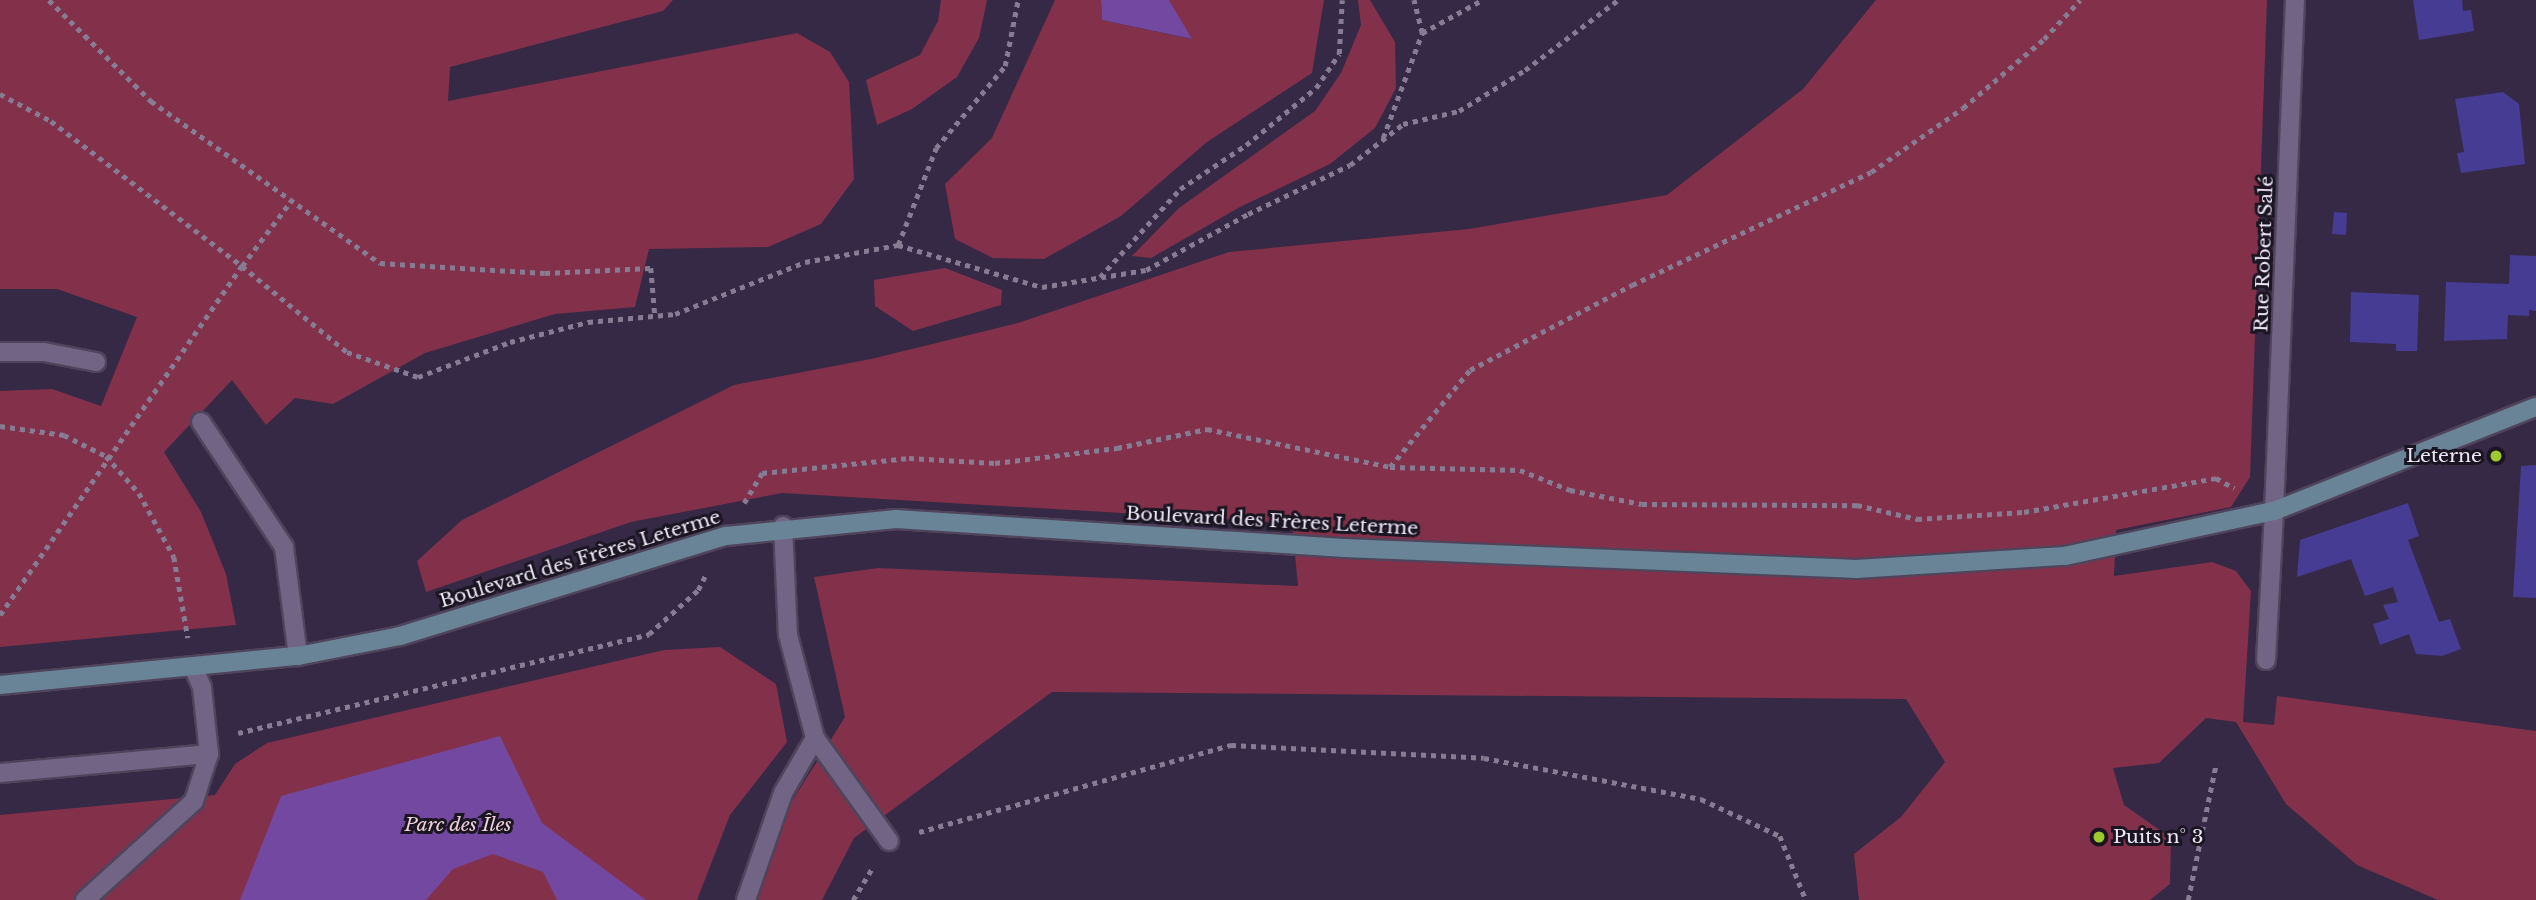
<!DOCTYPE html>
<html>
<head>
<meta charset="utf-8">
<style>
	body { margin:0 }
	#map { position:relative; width:2536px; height:900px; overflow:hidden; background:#352945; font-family:"Libre Baskerville",serif }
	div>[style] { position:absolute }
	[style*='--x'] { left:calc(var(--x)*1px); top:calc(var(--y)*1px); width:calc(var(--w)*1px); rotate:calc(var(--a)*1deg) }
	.green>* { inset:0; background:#83314a }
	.water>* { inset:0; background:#7348a0 }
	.building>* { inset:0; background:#473c94 }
	.path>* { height:4.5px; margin-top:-2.25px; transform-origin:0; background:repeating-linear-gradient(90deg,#867d94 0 5px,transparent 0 10px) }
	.roads { filter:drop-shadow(2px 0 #4f445c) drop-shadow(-2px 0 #4f445c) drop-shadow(0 2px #4f445c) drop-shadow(0 -2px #4f445c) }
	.lane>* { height:18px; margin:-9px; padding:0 9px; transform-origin:9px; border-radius:9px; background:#726484 }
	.street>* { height:18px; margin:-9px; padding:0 9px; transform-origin:9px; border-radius:9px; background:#726484 }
	.secondary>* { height:18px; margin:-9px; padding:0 9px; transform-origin:9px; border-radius:9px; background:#698496 }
	.dots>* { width:19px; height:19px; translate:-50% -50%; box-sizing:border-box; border:4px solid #1a1521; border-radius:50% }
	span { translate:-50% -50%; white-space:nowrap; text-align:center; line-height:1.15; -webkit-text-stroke:6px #1a1521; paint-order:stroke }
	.street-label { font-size:19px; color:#ede6f8 }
	.poi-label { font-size:19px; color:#ede6f8 }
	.right { translate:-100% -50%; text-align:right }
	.left { translate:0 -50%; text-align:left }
	.park-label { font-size:19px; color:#efd1d7; font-style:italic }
</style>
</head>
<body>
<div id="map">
	<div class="green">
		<div style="clip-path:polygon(0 0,673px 0,663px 11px,450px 67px,448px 101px,797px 33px,830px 52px,849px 82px,854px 179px,821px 224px,768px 247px,649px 249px,635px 307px,555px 314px,425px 353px,333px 404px,295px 398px,266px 425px,232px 380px,164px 452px,201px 512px,226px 574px,236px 625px,0 647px,0 391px,52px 389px,101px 406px,137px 317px,57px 289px,0 289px)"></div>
		<div style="clip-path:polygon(941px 0,987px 0,979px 38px,957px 77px,912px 109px,877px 125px,866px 80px,920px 55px,938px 21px)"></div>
		<div style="clip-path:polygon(1055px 0,1101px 0,1102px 20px,1191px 39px,1169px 0,1324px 0,1312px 73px,1207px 142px,1121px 216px,1044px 259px,993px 258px,955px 239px,945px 184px,992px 138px)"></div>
		<div style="clip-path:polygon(1358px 0,1370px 0,1395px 42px,1396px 88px,1375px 128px,1330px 164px,1240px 207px,1151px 258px,1132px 256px,1179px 208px,1315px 111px,1341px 73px,1361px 25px)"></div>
		<div style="clip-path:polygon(1876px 0,2267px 0,2250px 477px,2231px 507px,2116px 530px,2114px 576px,2212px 562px,2236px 571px,2251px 591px,2243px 722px,2274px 725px,2277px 696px,2536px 731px,2536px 900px,2438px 900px,2357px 865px,2286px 804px,2236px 722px,2206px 718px,2159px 763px,2113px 768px,2124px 805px,2171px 838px,2170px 884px,2150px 900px,1859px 900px,1854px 854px,1901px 817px,1945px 762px,1906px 699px,1052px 692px,854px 838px,822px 900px,758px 900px,789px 806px,845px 717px,814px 577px,878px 568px,1298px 586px,1292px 523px,782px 493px,631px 522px,426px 592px,417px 561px,462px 520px,734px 385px,871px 359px,1018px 323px,1229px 252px,1469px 229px,1667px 195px,1803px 89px)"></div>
		<div style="clip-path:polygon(945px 268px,1002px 290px,1001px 305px,913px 331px,875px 306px,874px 280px)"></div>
		<div style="clip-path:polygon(720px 647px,776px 684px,787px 742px,730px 815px,697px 900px,0 900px,0 815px,215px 795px,235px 764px,267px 743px,664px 650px)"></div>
	</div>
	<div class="water">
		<div style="clip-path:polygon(1101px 0,1169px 0,1192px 39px,1102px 20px)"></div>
		<div style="clip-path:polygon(500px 736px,542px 823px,646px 900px,557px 900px,543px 872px,493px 854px,453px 869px,426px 900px,240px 900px,281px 796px)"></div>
	</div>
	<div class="building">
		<div style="clip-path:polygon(2413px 0,2462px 0,2463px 11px,2471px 10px,2474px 31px,2419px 40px)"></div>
		<div style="clip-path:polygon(2503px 92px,2519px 104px,2525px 164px,2461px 173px,2457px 153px,2464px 152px,2455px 99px)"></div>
		<div style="clip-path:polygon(2334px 212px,2347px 213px,2346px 235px,2332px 234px)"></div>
		<div style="clip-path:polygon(2510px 255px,2536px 256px,2536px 311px,2529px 310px,2529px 316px,2508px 315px,2507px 339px,2444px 341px,2446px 282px,2509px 284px)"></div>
		<div style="clip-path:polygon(2351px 292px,2419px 295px,2417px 351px,2396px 351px,2396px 344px,2350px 342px)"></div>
		<div style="clip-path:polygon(2536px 465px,2536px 598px,2513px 597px,2521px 466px)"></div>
		<div style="clip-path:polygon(2408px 503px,2419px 536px,2408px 540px,2439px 622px,2450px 619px,2461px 649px,2442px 656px,2416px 654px,2409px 634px,2380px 645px,2373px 624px,2389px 619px,2383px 605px,2398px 602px,2393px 587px,2365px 596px,2351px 559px,2297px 577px,2300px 540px)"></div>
	</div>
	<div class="path">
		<div style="--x:49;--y:0;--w:144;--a:44.7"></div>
		<div style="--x:151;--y:101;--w:281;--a:35.3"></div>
		<div style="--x:380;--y:263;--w:165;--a:3.5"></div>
		<div style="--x:545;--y:273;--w:106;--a:-2.7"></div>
		<div style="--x:651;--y:268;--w:48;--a:85.2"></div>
		<div style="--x:1422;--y:33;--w:68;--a:-28.8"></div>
		<div style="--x:0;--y:94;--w:58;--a:27.9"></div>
		<div style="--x:51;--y:121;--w:240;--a:37.2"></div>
		<div style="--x:242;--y:266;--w:81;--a:-53"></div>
		<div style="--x:1383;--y:138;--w:112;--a:-69.6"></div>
		<div style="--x:1422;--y:33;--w:34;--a:-104"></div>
		<div style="--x:898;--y:245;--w:104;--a:-68.6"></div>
		<div style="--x:936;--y:148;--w:107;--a:-49.9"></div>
		<div style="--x:1005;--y:66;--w:67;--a:-78.9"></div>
		<div style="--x:1100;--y:277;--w:119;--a:-47.7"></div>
		<div style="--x:1180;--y:189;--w:79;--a:-33.7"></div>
		<div style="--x:1246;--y:145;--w:90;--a:-39.2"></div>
		<div style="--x:1316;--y:88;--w:41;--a:-55.9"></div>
		<div style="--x:1339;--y:54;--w:54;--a:-86.8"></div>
		<div style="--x:0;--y:426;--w:65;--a:8"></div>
		<div style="--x:64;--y:435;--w:47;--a:26.6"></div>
		<div style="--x:106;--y:456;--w:50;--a:48.3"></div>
		<div style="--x:139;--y:493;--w:73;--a:61.3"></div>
		<div style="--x:174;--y:557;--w:82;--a:80.2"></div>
		<div style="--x:1390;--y:467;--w:126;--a:-50.5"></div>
		<div style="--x:1470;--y:370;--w:183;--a:-27.7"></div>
		<div style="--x:1632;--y:285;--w:264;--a:-25.3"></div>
		<div style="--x:1871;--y:172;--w:112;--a:-34.8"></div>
		<div style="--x:1963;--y:108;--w:106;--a:-40.4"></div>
		<div style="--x:2044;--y:39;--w:53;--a:-47.3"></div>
		<div style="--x:744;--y:503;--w:35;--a:-59"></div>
		<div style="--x:762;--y:473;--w:148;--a:-5.8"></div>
		<div style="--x:909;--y:458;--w:86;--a:3.3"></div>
		<div style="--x:995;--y:463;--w:123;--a:-7"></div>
		<div style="--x:1117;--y:448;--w:92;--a:-11.9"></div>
		<div style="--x:1207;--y:429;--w:187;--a:11.7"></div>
		<div style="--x:1390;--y:467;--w:130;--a:1.3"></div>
		<div style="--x:1520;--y:470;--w:54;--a:21.8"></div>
		<div style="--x:1570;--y:490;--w:73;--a:11"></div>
		<div style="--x:1642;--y:504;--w:215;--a:0.3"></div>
		<div style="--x:1857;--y:505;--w:62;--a:13.1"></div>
		<div style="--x:1917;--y:519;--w:107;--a:-3.7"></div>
		<div style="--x:2024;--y:512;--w:195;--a:-10"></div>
		<div style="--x:2216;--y:478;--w:21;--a:29"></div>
		<div style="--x:0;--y:615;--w:425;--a:-55.3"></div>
		<div style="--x:242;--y:266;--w:136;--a:39.3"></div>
		<div style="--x:347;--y:352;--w:75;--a:19.4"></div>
		<div style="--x:418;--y:377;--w:98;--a:-20.8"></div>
		<div style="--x:510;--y:342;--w:81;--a:-14.4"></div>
		<div style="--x:588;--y:322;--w:87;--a:-5.3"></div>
		<div style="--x:675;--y:314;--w:140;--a:-21.8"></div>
		<div style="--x:805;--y:262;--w:95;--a:-10.4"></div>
		<div style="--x:898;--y:245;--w:150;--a:16.3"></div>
		<div style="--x:1042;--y:287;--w:105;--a:-9.3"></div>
		<div style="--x:1146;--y:270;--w:116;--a:-28.8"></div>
		<div style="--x:1248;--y:214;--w:113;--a:-25.7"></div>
		<div style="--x:1350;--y:165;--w:67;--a:-37.7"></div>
		<div style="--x:1403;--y:124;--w:57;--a:-13.1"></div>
		<div style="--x:1459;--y:111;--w:78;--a:-31.8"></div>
		<div style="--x:1525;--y:70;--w:116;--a:-37"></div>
		<div style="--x:238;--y:733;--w:423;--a:-13.5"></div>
		<div style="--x:649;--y:634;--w:66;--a:-41.9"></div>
		<div style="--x:698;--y:590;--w:16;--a:-63"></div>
		<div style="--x:919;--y:832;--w:324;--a:-15.6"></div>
		<div style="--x:1231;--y:745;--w:253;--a:2.9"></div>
		<div style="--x:1484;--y:758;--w:221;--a:10.7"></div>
		<div style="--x:1701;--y:799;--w:87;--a:25.1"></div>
		<div style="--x:1780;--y:836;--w:69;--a:67.9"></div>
		<div style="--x:853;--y:900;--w:39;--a:-59"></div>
		<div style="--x:2188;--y:900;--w:140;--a:-78.4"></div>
	</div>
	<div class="roads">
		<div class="lane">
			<div style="--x:0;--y:352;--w:44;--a:0"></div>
			<div style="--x:44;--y:352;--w:53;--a:10.9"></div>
			<div style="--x:201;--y:422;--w:150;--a:56.4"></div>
			<div style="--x:284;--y:547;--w:110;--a:82.7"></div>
			<div style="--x:783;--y:526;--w:109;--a:87.4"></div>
			<div style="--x:788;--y:635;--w:106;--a:75.3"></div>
			<div style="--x:815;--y:738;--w:127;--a:54.3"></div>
			<div style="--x:2266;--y:660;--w:149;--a:-86.9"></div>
			<div style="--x:85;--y:900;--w:147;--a:-42.2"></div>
			<div style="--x:194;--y:801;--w:49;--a:-72.3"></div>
			<div style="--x:209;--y:754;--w:67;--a:-96"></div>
			<div style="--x:202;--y:687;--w:22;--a:-114"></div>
			<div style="--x:746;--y:900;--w:113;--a:-70.9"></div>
			<div style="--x:783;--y:793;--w:64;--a:-59.8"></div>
		</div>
		<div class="street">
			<div style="--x:2274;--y:511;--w:511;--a:-87.65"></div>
			<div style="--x:0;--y:773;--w:210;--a:-5.2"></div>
		</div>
		<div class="secondary">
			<div style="--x:0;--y:685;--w:299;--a:-5.6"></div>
			<div style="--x:298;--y:656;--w:104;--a:-11.1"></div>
			<div style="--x:400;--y:636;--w:341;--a:-17.1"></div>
			<div style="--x:726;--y:536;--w:171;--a:-5.7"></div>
			<div style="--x:896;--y:519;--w:449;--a:3.7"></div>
			<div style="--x:1344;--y:548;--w:512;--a:2.35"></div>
			<div style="--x:1856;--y:569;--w:209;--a:-3.6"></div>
			<div style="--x:2065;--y:556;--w:214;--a:-12.2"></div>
			<div style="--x:2274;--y:511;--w:282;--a:-21.7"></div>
		</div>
	</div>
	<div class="dots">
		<div style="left:2496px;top:456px;background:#9fca2d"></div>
		<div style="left:2099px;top:837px;background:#9fca2d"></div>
	</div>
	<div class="street-label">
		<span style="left:2264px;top:254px;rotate:-88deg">Rue Robert Salé</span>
		<span style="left:1272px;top:521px;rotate:3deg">Boulevard des Frères Leterme</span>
		<span style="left:580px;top:559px;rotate:-17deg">Boulevard des Frères Leterme</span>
	</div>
	<div class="poi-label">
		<span class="right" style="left:2482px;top:456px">Leterne</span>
		<span class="left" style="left:2113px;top:837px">Puits n° 3</span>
	</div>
	<div class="park-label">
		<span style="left:458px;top:825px">Parc des Îles</span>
	</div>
</div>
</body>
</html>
